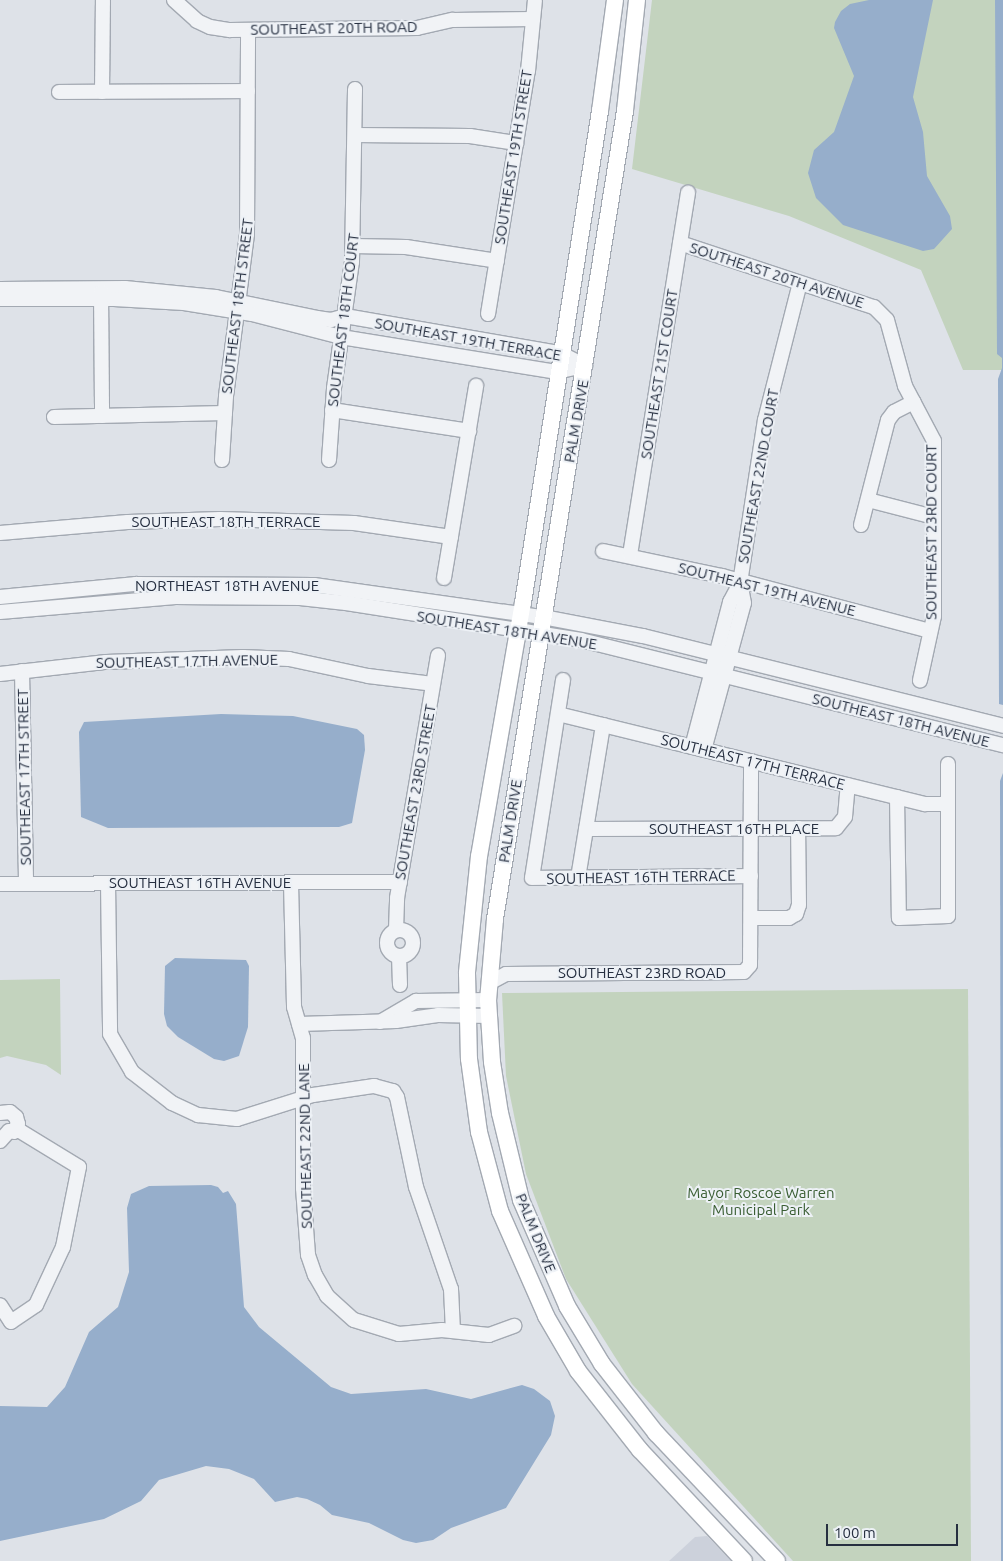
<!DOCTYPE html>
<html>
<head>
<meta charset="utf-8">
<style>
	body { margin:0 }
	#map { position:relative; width:1003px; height:1561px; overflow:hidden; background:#dee2e8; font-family:Ubuntu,sans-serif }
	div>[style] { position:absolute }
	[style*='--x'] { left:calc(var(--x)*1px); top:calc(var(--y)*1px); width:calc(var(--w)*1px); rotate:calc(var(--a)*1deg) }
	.built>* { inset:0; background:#ccd1db }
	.green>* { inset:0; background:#c3d3be }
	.water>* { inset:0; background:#96aecb }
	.roads { filter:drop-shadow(1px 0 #a3a9b2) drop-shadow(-1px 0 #a3a9b2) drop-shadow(0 1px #a3a9b2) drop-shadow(0 -1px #a3a9b2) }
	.minor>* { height:14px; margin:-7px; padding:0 7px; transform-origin:7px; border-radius:7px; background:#f1f3f6 }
	.minor>.ring { margin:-7px; padding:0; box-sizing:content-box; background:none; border:14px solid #f1f3f6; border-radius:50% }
	.major>* { height:16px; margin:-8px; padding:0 8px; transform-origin:8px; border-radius:8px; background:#fff }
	span { translate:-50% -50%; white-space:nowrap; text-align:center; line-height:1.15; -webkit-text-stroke:4px #edf1f6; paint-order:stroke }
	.street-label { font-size:15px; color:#262f40 }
	.park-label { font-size:15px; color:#395d32 }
	.scale { position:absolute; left:826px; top:1524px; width:132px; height:22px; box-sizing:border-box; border:2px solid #262f40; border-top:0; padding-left:6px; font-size:15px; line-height:18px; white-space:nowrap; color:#262f40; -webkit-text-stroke:4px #edf1f6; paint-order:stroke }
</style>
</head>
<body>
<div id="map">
	<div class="built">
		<div style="clip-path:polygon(707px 1536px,731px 1561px,669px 1561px,695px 1537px)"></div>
	</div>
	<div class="green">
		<div style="clip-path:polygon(652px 0,1003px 0,1003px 370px,963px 370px,921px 270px,789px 216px,632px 169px)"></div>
		<div style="clip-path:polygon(60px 979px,61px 1075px,46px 1065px,7px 1056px,0 1058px,0 980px)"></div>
		<div style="clip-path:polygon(968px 989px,971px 1561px,793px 1561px,632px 1384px,566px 1279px,526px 1174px,506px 1076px,502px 993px)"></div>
	</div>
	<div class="water">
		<div style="clip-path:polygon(869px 0,933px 0,913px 97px,923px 132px,927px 176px,950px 216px,952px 229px,934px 249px,923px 251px,843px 225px,816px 198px,808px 173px,814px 150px,834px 132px,854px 76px,834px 28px,835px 22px,841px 11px,850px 4px)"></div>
		<div style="clip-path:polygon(995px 0,1003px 0,1003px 705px,999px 704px,998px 379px,1002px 368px,1002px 358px,997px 354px)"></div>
		<div style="clip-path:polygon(221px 714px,293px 716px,357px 729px,364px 735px,365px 750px,352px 823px,339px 827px,108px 828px,81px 817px,79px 732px,84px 722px)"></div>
		<div style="clip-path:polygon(1003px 773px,1003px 1561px,1001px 1561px,1000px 781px)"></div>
		<div style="clip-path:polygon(175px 958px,246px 960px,249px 966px,248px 1027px,239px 1056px,224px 1061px,214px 1059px,178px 1037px,167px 1026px,164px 1014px,165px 966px)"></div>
		<div style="clip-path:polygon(211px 1185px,218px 1187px,223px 1193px,228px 1191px,236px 1204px,244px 1307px,259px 1327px,331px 1387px,351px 1394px,426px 1389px,471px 1399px,522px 1385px,534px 1389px,550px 1401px,555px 1416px,551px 1435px,506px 1508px,451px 1528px,433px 1540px,416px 1543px,403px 1540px,369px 1523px,332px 1515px,320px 1505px,307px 1499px,297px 1497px,275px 1502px,254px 1479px,229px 1469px,206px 1466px,159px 1480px,141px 1501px,104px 1519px,0 1541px,0 1406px,47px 1407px,65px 1387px,89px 1332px,118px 1307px,129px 1272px,127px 1208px,131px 1194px,149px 1186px)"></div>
	</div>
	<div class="roads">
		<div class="minor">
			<div style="--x:174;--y:0;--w:31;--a:42"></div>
			<div style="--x:197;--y:21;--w:14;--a:25"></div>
			<div style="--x:210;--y:27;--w:20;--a:9"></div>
			<div style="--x:230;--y:30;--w:187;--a:-0.6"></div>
			<div style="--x:417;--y:28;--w:37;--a:-13"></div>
			<div style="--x:453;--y:20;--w:80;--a:-0.7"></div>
			<div style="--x:59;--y:92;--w:189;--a:-0.3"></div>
			<div style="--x:102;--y:92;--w:92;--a:-89.4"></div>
			<div style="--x:355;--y:135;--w:115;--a:0.5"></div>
			<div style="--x:470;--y:136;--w:47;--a:8.7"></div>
			<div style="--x:680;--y:243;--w:204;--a:18.3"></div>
			<div style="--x:874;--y:307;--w:18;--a:45"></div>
			<div style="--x:887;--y:320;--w:68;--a:74.7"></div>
			<div style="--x:905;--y:386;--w:62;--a:62.2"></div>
			<div style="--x:934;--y:441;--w:175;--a:90"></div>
			<div style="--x:934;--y:616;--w:66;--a:102.3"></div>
			<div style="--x:353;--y:246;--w:53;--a:1.1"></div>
			<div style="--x:406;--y:247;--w:92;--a:8.7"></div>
			<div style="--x:0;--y:289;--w:125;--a:-0.5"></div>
			<div style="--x:125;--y:288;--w:91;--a:5.6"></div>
			<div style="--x:216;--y:297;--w:103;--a:11.7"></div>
			<div style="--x:317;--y:318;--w:14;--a:8"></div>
			<div style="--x:331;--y:320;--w:15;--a:-16"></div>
			<div style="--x:345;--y:316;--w:218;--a:9.8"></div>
			<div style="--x:560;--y:353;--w:28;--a:27"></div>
			<div style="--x:101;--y:292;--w:124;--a:89.5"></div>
			<div style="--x:0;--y:299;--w:114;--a:0"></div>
			<div style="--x:114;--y:299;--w:70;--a:3.3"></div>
			<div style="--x:184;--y:303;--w:69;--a:9.2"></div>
			<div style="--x:252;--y:314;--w:92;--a:14.5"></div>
			<div style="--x:341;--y:337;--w:218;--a:9.2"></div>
			<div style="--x:556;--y:372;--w:30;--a:-12"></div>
			<div style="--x:488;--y:314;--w:246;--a:-80.7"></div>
			<div style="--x:528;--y:71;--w:71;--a:-84.4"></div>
			<div style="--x:332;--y:410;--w:139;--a:8.7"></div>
			<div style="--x:54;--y:417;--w:171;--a:-1.3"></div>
			<div style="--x:222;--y:460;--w:64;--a:-86.4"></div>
			<div style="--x:226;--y:396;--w:163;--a:-82.6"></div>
			<div style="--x:247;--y:234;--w:203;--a:-89.7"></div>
			<div style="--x:329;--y:460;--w:72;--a:-86"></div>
			<div style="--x:334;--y:388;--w:127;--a:-81.9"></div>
			<div style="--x:352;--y:262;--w:173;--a:-89"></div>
			<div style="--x:868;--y:500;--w:68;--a:14.4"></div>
			<div style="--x:861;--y:525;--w:108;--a:-75.6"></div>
			<div style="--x:888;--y:420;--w:10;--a:-53"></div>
			<div style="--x:894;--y:412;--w:22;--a:-27"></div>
			<div style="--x:0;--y:533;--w:128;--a:-4.9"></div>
			<div style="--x:128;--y:522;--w:92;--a:-1.9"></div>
			<div style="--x:220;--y:519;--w:134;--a:1.7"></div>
			<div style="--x:354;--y:523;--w:98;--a:8.2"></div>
			<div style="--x:603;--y:551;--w:122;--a:11.9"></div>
			<div style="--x:722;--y:576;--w:215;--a:14.8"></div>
			<div style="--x:630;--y:555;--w:367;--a:-80.9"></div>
			<div style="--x:444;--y:578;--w:195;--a:-80.5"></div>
			<div style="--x:0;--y:597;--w:137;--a:-5.5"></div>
			<div style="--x:136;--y:584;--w:178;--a:0.3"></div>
			<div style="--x:314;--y:585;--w:231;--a:8"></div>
			<div style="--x:543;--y:617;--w:102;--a:10.8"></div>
			<div style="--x:643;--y:636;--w:371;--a:14"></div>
			<div style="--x:0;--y:612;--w:176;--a:-4.9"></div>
			<div style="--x:175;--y:597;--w:125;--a:0.5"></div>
			<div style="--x:300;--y:598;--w:46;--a:6.2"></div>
			<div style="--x:346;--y:603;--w:238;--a:8.9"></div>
			<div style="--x:581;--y:640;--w:435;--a:14"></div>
			<div style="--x:22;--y:671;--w:212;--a:88.9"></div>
			<div style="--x:0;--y:674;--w:107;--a:-6.5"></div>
			<div style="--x:106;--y:662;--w:137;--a:-2.1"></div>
			<div style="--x:243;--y:657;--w:46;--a:2.5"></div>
			<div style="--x:289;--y:659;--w:81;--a:12.1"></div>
			<div style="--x:368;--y:676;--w:65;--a:7"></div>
			<div style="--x:563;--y:680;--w:200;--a:98.9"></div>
			<div style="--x:532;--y:878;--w:219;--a:-0.5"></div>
			<div style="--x:558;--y:714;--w:378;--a:13.8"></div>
			<div style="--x:925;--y:804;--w:23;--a:0"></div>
			<div style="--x:692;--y:747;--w:150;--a:-75.3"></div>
			<div style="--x:730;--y:602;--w:21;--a:-62"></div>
			<div style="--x:740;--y:583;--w:165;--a:-81.3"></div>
			<div style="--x:765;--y:420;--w:141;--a:-75.7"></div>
			<div style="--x:704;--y:750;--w:152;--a:-74.8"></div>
			<div style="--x:744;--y:603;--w:20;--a:-101"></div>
			<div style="--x:897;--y:797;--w:121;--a:89.1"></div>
			<div style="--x:899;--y:918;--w:49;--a:-2.3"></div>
			<div style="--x:948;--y:916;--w:152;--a:-90"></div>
			<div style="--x:586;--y:829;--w:250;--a:-0.2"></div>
			<div style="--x:836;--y:828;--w:14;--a:-51"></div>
			<div style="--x:845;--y:817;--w:32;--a:-85"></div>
			<div style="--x:578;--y:878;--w:155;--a:-80.7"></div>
			<div style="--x:108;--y:883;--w:151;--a:89.2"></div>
			<div style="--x:110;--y:1034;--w:44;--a:59.9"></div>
			<div style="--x:132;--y:1072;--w:51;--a:37.8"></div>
			<div style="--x:172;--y:1103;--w:29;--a:25"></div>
			<div style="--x:198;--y:1115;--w:39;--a:6"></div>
			<div style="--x:237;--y:1119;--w:80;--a:-17.5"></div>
			<div style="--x:313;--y:1095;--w:62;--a:-8.4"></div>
			<div style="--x:374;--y:1086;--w:20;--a:15"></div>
			<div style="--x:393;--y:1091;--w:7;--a:56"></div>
			<div style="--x:397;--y:1097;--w:92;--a:78.1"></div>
			<div style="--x:416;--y:1187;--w:108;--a:71.1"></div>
			<div style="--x:451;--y:1289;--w:42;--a:87.3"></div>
			<div style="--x:291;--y:883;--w:124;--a:88.6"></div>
			<div style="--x:294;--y:1007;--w:32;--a:74"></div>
			<div style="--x:303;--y:1038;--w:150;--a:90"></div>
			<div style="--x:303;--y:1188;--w:67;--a:85.7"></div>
			<div style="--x:308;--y:1255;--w:21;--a:71"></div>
			<div style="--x:315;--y:1275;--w:24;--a:60"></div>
			<div style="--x:327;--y:1296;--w:36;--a:42"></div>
			<div style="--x:354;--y:1320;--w:47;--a:17.3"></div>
			<div style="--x:399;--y:1334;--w:43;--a:-5.3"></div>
			<div style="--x:442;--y:1330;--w:47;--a:6.1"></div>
			<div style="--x:489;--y:1335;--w:27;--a:-20"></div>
			<div style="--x:0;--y:884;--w:400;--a:-0.3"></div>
			<div style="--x:751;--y:918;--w:38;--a:0"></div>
			<div style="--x:789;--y:918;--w:8;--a:-30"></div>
			<div style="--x:796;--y:914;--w:9;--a:-72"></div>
			<div style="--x:799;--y:905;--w:77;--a:-90.7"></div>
			<div class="ring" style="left:387px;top:930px;width:12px;height:12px"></div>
			<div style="--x:396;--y:930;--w:32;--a:-88"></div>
			<div style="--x:397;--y:898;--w:246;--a:-80.4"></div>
			<div style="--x:399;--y:956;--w:29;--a:88"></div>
			<div style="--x:489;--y:983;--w:19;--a:-28"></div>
			<div style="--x:506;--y:974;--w:238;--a:-0.5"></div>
			<div style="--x:744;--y:972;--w:9;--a:-49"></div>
			<div style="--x:750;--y:965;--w:204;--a:-89.7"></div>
			<div style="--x:380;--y:1022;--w:42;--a:-30.3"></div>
			<div style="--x:416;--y:1001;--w:72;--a:-0.8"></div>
			<div style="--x:299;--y:1024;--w:97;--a:-1.8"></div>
			<div style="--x:396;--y:1021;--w:42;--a:-8.1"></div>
			<div style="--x:438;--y:1015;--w:51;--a:1.1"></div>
			<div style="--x:0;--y:1113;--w:10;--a:-6"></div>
			<div style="--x:10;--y:1112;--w:8;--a:40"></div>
			<div style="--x:16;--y:1117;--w:7;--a:74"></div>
			<div style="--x:18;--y:1124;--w:9;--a:117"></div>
			<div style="--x:0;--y:1141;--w:13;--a:-48"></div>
			<div style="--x:9;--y:1131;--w:11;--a:0"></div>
			<div style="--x:20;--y:1131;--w:69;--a:31.4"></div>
			<div style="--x:79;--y:1167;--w:82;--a:101.3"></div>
			<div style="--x:63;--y:1247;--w:64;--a:115"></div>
			<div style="--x:36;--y:1305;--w:30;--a:146"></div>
			<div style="--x:11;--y:1322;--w:20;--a:-123"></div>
		</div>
		<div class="major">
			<div style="--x:615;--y:0;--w:112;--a:97.7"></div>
			<div style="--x:600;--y:111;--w:497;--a:98.9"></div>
			<div style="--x:523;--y:602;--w:258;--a:99.8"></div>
			<div style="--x:479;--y:856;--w:118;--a:95.9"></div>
			<div style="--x:467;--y:973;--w:86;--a:88.7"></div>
			<div style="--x:469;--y:1059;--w:74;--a:82.2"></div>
			<div style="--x:479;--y:1132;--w:82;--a:75.1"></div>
			<div style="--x:500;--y:1211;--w:115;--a:66.3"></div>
			<div style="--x:546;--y:1316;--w:64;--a:59.8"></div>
			<div style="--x:578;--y:1371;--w:100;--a:51.9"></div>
			<div style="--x:640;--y:1450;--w:152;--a:46.9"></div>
			<div style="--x:637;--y:0;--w:112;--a:96.2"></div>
			<div style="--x:625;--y:111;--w:818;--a:99.14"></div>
			<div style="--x:495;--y:919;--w:81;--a:94.9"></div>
			<div style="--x:488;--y:1000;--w:62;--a:86.3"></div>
			<div style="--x:492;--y:1062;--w:52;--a:81.1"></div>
			<div style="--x:500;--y:1113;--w:89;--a:76.4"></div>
			<div style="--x:521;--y:1200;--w:116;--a:66.5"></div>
			<div style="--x:567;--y:1306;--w:68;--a:58.9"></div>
			<div style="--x:602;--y:1364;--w:88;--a:52"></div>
			<div style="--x:656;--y:1433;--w:176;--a:46.6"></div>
		</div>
	</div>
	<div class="street-label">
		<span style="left:334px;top:28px;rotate:-1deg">SOUTHEAST 20TH ROAD</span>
		<span style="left:513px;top:157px;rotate:-81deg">SOUTHEAST 19TH STREET</span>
		<span style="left:777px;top:275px;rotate:18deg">SOUTHEAST 20TH AVENUE</span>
		<span style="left:237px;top:306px;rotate:-83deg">SOUTHEAST 18TH STREET</span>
		<span style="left:343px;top:320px;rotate:-83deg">SOUTHEAST 18TH COURT</span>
		<span style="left:468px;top:339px;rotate:10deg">SOUTHEAST 19TH TERRACE</span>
		<span style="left:659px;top:374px;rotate:-81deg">SOUTHEAST 21ST COURT</span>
		<span style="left:576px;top:421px;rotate:-80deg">PALM DRIVE</span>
		<span style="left:758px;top:476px;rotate:-80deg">SOUTHEAST 22ND COURT</span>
		<span style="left:226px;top:522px">SOUTHEAST 18TH TERRACE</span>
		<span style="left:931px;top:532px;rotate:-90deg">SOUTHEAST 23RD COURT</span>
		<span style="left:227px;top:586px">NORTHEAST 18TH AVENUE</span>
		<span style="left:767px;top:589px;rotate:14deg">SOUTHEAST 19TH AVENUE</span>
		<span style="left:507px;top:630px;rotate:9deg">SOUTHEAST 18TH AVENUE</span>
		<span style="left:187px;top:661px;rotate:-1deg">SOUTHEAST 17TH AVENUE</span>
		<span style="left:901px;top:720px;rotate:14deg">SOUTHEAST 18TH AVENUE</span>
		<span style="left:753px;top:762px;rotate:14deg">SOUTHEAST 17TH TERRACE</span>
		<span style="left:24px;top:777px;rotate:-91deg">SOUTHEAST 17TH STREET</span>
		<span style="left:415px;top:792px;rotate:-80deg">SOUTHEAST 23RD STREET</span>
		<span style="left:510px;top:821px;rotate:-81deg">PALM DRIVE</span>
		<span style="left:734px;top:829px">SOUTHEAST 16TH PLACE</span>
		<span style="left:641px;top:877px;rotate:-1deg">SOUTHEAST 16TH TERRACE</span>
		<span style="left:200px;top:883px">SOUTHEAST 16TH AVENUE</span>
		<span style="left:642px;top:973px">SOUTHEAST 23RD ROAD</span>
		<span style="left:305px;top:1146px;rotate:-91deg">SOUTHEAST 22ND LANE</span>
		<span style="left:536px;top:1233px;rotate:68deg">PALM DRIVE</span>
	</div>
	<div class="park-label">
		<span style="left:761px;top:1201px">Mayor Roscoe Warren<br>Municipal Park</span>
	</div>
	<div class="scale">100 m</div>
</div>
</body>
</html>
